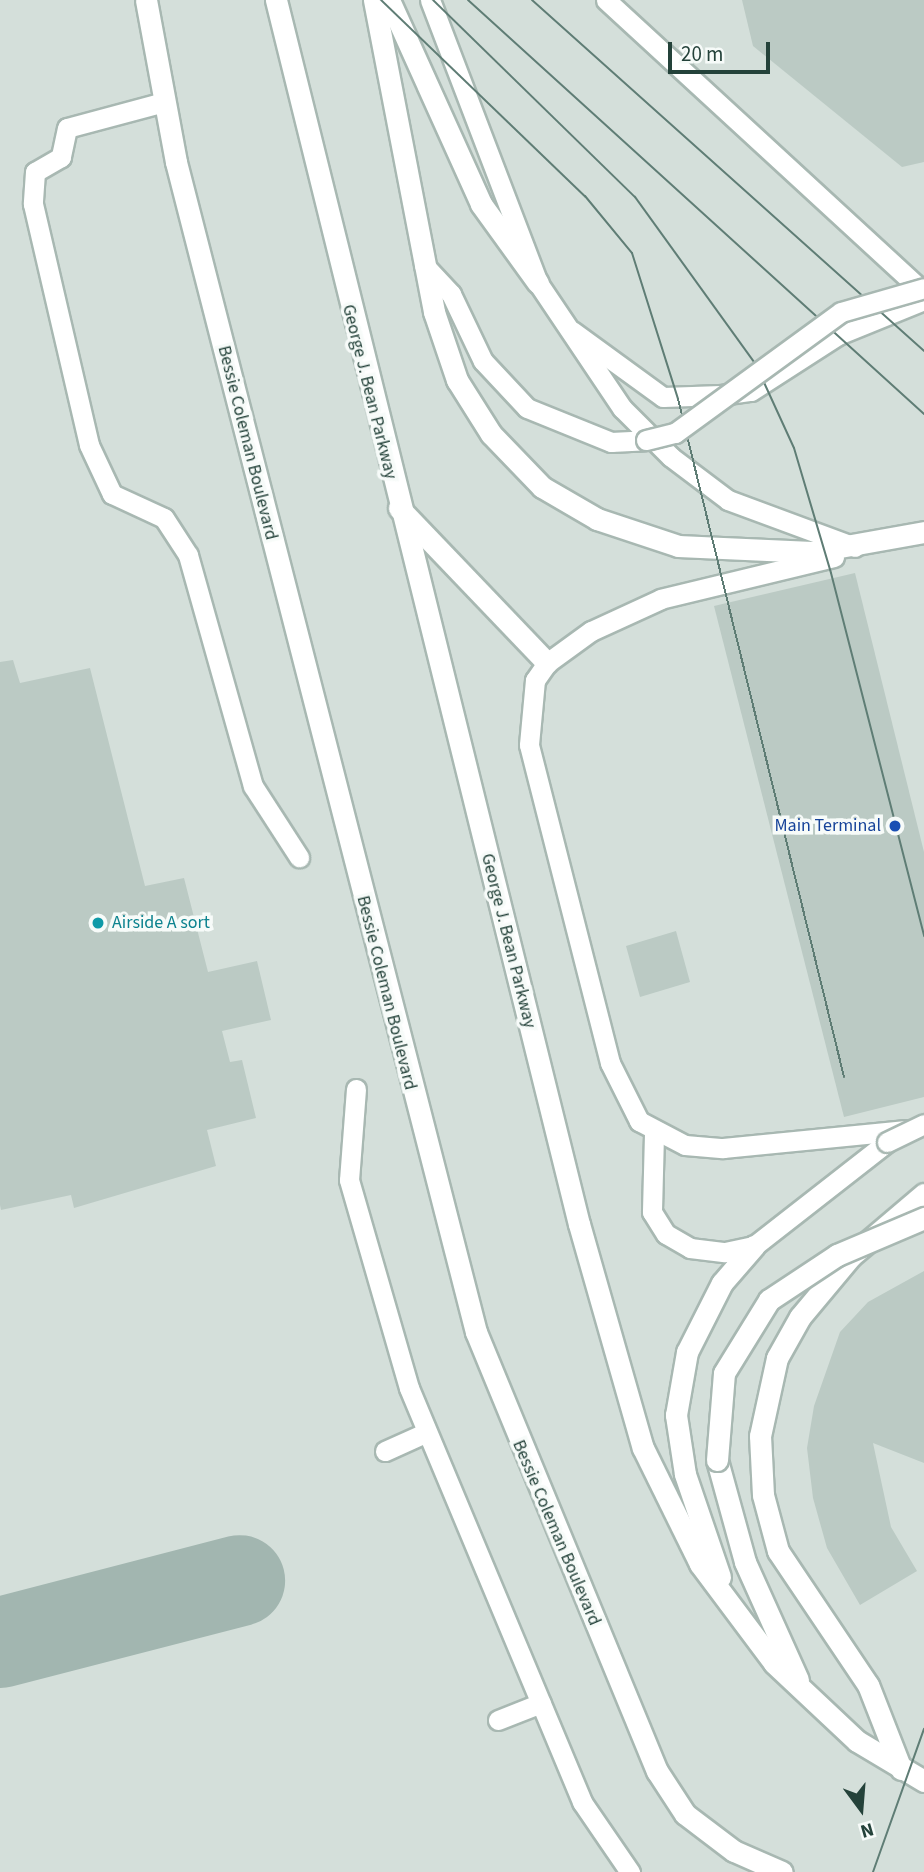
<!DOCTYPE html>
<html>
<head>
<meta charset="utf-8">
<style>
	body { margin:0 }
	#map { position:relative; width:924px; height:1872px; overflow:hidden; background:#e6efeb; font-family:"Source Sans 3",sans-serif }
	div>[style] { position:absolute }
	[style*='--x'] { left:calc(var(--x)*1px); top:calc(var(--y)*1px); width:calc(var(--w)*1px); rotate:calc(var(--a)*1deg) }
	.built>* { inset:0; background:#d4dfda }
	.taxiway>* { height:91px; margin:-45.5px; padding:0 45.5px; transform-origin:45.5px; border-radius:45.5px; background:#a2b6b0 }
	.building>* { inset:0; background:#bbcac4 }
	.roads { filter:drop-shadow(2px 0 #a8b8b2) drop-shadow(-2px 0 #a8b8b2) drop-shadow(0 2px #a8b8b2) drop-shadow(0 -2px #a8b8b2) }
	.lane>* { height:19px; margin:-9.5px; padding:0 9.5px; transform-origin:9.5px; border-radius:9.5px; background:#fff }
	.street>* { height:21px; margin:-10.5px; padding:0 10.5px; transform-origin:10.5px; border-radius:10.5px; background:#fff }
	.secondary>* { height:21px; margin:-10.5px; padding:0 10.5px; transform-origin:10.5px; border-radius:10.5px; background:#fff }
	.tram>* { height:2px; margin:-1px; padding:0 1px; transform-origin:1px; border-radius:1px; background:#5f7d75 }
	.bridges { filter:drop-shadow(2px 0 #a8b8b2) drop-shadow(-2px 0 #a8b8b2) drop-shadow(0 2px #a8b8b2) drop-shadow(0 -2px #a8b8b2) }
	.lane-bridge>* { height:19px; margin:-9.5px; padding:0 9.5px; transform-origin:9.5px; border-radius:9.5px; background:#fff }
	.secondary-bridge>* { height:21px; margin:-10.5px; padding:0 10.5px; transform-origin:10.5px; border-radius:10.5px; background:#fff }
	.dots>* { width:19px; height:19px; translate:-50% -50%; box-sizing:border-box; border:4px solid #f7fbf9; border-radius:50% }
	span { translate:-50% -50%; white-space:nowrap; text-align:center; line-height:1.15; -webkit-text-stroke:7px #f7fbf9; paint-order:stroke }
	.street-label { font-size:18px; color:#24423a }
	.transit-label { font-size:18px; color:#164399 }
	.right { translate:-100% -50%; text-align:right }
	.culture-label { font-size:18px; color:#0d838f }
	.left { translate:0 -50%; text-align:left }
	.north { position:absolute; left:826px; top:1774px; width:70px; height:70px; -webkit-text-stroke:5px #f7fbf9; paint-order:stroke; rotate:164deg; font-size:19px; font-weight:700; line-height:28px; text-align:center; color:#24423a }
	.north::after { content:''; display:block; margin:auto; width:24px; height:32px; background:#24423a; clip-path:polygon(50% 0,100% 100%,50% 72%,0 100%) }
	.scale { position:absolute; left:668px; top:42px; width:102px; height:32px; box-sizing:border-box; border:4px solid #24423a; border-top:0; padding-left:9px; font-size:21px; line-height:24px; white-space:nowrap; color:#24423a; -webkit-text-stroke:5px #f7fbf9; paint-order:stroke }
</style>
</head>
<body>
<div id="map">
	<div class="built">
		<div style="clip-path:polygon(0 0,924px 0,924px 1872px,0 1872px)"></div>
	</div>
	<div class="taxiway">
		<div style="--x:0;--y:1642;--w:247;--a:-14.5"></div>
	</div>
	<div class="building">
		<div style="clip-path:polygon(742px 0,924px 0,924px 162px,902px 167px,753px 46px)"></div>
		<div style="clip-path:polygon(855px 573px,924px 852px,924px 1097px,844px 1117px,714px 606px)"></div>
		<div style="clip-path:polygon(13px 660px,20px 683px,90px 668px,145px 886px,184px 878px,208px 972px,257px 961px,271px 1020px,222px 1031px,230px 1062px,242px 1060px,256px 1118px,207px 1130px,216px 1166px,74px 1208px,71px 1195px,1px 1210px,0 1205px,0 662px)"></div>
		<div style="clip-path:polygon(676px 931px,690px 982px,640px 997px,626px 946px)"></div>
		<div style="clip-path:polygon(924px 1271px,924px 1463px,873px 1443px,891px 1527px,917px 1571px,860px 1605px,827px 1548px,813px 1498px,807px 1448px,814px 1406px,840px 1332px,868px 1302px)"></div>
	</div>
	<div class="roads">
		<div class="lane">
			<div style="--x:430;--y:0;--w:303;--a:69.1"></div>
			<div style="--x:538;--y:283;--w:151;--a:56.1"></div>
			<div style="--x:622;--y:408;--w:69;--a:45"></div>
			<div style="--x:671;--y:457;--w:71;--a:37"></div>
			<div style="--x:728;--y:500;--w:135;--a:20.3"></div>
			<div style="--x:606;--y:0;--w:432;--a:42.6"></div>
			<div style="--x:164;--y:102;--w:100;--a:165"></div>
			<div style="--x:67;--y:128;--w:30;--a:102"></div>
			<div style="--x:61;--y:157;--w:30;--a:150"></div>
			<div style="--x:35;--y:172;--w:32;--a:94"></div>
			<div style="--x:33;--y:204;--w:247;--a:76.9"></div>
			<div style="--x:89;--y:445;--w:54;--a:64.9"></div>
			<div style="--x:112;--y:494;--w:57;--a:24.8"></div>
			<div style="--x:164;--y:518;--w:44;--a:57"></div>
			<div style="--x:188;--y:555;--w:240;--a:74.3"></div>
			<div style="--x:253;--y:786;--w:85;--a:57.1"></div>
			<div style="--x:424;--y:265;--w:40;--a:47"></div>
			<div style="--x:451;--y:294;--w:74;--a:64.5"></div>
			<div style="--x:483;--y:361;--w:64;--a:46.9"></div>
			<div style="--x:527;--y:408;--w:91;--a:22"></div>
			<div style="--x:611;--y:442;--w:35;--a:-3"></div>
			<div style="--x:572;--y:331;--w:112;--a:36"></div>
			<div style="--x:663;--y:397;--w:58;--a:-2"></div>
			<div style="--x:721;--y:395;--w:30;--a:-8"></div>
			<div style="--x:751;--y:391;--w:103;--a:-32.8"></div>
			<div style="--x:838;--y:335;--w:93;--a:-22.1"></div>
			<div style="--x:834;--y:557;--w:178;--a:166.4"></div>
			<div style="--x:661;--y:599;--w:77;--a:155.4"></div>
			<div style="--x:591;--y:631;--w:54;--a:144"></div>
			<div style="--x:547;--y:663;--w:21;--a:125"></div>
			<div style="--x:535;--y:680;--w:65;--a:95.3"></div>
			<div style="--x:529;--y:745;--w:328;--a:75.7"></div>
			<div style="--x:610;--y:1063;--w:65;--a:63.4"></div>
			<div style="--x:639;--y:1121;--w:52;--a:27.6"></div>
			<div style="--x:685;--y:1145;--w:38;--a:5"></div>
			<div style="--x:723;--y:1148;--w:184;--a:-5.6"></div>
			<div style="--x:356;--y:1089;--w:91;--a:94.4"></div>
			<div style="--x:349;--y:1180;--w:216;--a:73.9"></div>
			<div style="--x:409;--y:1388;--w:449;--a:67.3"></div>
			<div style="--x:582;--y:1802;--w:85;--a:55.6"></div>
			<div style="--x:654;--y:1134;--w:78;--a:91.5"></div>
			<div style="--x:652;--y:1212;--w:26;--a:58"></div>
			<div style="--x:666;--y:1234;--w:28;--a:30"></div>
			<div style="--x:690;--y:1248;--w:35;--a:7"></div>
			<div style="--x:725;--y:1252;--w:30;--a:-12"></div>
			<div style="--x:754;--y:1246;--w:169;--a:-38"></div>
			<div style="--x:385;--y:1451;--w:46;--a:-24.3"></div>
			<div style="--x:498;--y:1720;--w:46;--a:-21.6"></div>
		</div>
		<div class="street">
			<div style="--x:146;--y:0;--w:165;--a:79.5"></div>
			<div style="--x:176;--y:162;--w:1208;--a:75.62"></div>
			<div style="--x:476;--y:1332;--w:475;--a:67.6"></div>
			<div style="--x:657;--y:1771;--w:51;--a:56.9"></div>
			<div style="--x:685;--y:1814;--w:61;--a:37.1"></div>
			<div style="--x:734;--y:1851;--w:52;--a:23.6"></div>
		</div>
		<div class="secondary">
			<div style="--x:276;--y:0;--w:1261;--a:76.1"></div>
			<div style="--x:579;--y:1224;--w:233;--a:74.1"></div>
			<div style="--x:643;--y:1448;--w:129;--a:63.8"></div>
			<div style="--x:700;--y:1564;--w:124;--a:53.2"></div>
			<div style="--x:774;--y:1663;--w:114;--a:43.2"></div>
			<div style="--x:857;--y:1741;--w:78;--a:30.8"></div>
			<div style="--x:374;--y:0;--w:318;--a:79.1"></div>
			<div style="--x:434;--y:312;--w:72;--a:71.3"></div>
			<div style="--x:457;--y:380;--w:64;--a:57.8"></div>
			<div style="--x:491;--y:434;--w:74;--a:46.1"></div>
			<div style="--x:542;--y:487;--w:64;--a:30.2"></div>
			<div style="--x:597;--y:519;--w:85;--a:18.4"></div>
			<div style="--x:678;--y:546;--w:134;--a:2.6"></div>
			<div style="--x:812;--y:552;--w:114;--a:-10.1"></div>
			<div style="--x:389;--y:0;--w:224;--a:65.7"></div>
			<div style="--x:481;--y:204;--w:97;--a:54.2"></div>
			<div style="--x:399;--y:508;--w:214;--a:46.3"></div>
			<div style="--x:717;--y:1460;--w:106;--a:74.6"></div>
			<div style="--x:745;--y:1562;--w:129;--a:65.8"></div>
			<div style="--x:720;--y:1577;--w:109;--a:-108.8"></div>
			<div style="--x:685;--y:1474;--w:60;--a:-98.7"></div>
			<div style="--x:676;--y:1415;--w:64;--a:-80.1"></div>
			<div style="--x:687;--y:1352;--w:77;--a:-63.1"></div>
			<div style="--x:722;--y:1283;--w:49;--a:-49.1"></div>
			<div style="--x:901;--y:1769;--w:90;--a:-111.4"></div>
			<div style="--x:868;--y:1685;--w:161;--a:-123.9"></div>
			<div style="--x:778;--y:1551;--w:58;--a:-105"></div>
			<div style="--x:763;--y:1495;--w:59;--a:-92.9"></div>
			<div style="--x:760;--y:1436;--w:80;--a:-77.7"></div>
			<div style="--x:777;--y:1358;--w:47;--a:-60.7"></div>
			<div style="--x:800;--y:1317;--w:80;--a:-50.1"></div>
			<div style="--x:851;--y:1256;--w:96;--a:-40.3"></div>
		</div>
	</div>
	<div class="tram">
		<div style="--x:381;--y:0;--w:283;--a:43.9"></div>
		<div style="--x:585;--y:196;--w:74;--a:50.5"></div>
		<div style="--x:632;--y:253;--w:153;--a:72.5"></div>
		<div style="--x:678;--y:399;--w:698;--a:76.24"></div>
		<div style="--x:433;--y:0;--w:282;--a:44.3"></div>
		<div style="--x:635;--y:197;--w:207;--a:54.2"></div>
		<div style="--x:756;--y:365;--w:91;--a:65.4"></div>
		<div style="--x:794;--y:448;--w:130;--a:73.5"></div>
		<div style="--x:831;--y:573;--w:375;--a:75.6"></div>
		<div style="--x:468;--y:0;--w:616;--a:42.24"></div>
		<div style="--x:532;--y:0;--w:526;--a:41.84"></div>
		<div style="--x:873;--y:1872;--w:152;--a:-70.4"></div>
	</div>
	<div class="bridges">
		<div class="lane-bridge">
			<div style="--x:646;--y:440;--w:30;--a:-14"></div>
			<div style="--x:675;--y:433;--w:205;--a:-36.1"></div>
			<div style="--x:841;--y:312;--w:86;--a:-16.1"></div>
			<div style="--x:887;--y:1142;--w:41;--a:-25.9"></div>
		</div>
		<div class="secondary-bridge">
			<div style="--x:717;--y:1460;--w:87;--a:-85.4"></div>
			<div style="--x:724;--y:1373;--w:86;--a:-58.3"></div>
			<div style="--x:769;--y:1300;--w:82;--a:-33.5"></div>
			<div style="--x:837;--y:1255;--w:95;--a:-23"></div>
		</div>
	</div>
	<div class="dots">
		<div style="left:895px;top:826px;background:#1a4fb4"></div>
		<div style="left:98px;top:923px;background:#0f9aa8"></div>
	</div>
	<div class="street-label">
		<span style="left:369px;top:392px;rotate:76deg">George J. Bean Parkway</span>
		<span style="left:247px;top:443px;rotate:76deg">Bessie Coleman Boulevard</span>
		<span style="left:508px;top:941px;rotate:76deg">George J. Bean Parkway</span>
		<span style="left:386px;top:993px;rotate:76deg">Bessie Coleman Boulevard</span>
		<span style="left:556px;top:1533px;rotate:67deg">Bessie Coleman Boulevard</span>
	</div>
	<div class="transit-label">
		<span class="right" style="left:881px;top:826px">Main Terminal</span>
	</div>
	<div class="culture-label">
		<span class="left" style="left:112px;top:923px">Airside A sort</span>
	</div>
	<div class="north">N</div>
	<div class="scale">20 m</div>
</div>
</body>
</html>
